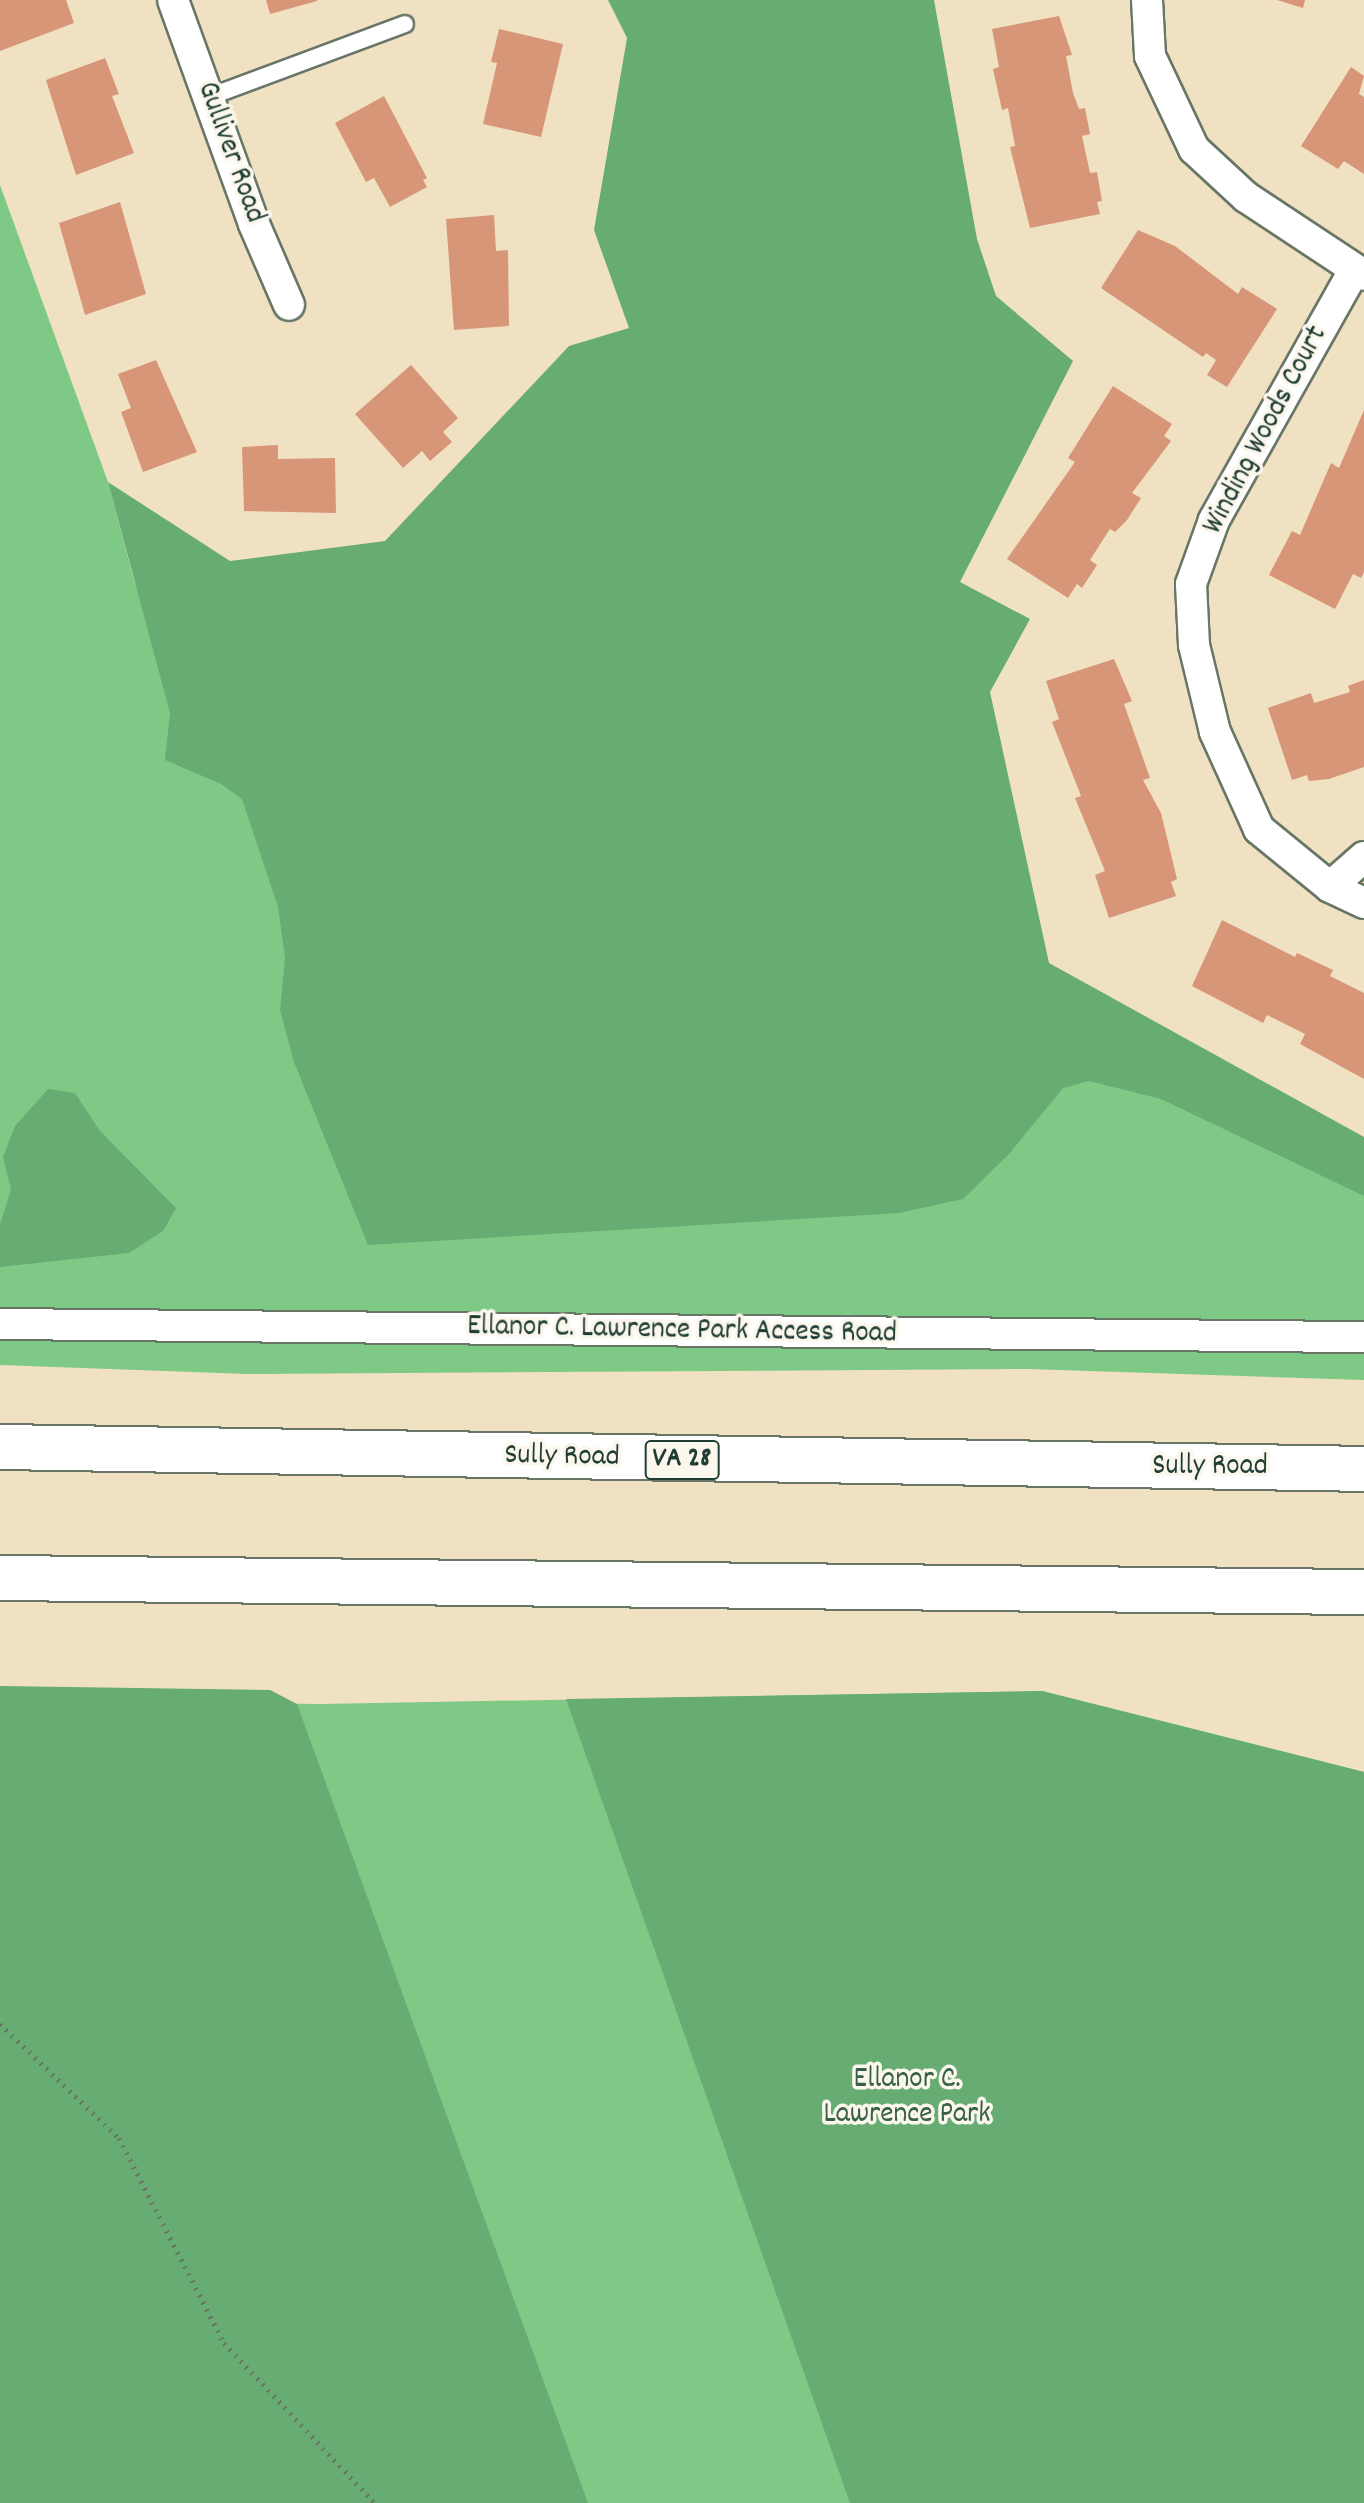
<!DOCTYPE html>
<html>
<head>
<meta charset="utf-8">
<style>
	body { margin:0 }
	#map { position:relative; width:1364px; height:2503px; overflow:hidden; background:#f0e1c3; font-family:Dekko,sans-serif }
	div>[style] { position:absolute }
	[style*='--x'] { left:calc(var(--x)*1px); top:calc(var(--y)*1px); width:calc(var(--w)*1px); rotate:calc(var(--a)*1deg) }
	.green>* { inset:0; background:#7fc986 }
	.forest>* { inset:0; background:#67ad73 }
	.building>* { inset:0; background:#d79678 }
	.path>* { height:5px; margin-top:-2.5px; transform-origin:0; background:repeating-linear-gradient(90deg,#687666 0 2px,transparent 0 8px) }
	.roads { filter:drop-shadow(2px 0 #687666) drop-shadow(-2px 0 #687666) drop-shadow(0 2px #687666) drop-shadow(0 -2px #687666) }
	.lane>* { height:16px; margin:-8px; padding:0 8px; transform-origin:8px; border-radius:8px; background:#fff }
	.street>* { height:30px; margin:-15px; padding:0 15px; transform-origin:15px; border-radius:15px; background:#fff }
	.highway>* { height:44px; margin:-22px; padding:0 22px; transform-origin:22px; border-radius:22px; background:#fff }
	span { translate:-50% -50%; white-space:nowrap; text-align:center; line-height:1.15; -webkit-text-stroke:7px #fbf7ec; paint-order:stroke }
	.shield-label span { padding:2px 6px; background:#fbf7ec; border:2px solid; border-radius:6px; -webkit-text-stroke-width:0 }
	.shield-label { font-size:28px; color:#1f3d34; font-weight:700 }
	.street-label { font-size:30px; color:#1f3d34 }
	.park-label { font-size:30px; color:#376048 }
</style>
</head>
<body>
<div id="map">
	<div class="green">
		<div style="clip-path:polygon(0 185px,108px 482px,135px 584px,1364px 1151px,1364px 1380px,1029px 1369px,247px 1374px,0 1365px)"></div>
		<div style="clip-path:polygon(1042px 1691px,1364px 1772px,1364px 2503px,0 2503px,0 1700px,321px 1704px)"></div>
	</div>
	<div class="forest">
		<div style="clip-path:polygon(608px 0,934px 0,977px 239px,996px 296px,1073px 361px,960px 582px,1030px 619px,990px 692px,1049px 963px,1364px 1137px,1364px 1196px,1161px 1099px,1089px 1081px,1063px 1088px,1009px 1154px,963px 1199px,899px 1213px,368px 1245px,294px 1062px,280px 1010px,285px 958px,278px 907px,242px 799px,221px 784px,165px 760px,170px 713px,108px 482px,230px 561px,385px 541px,569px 346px,629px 328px,594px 230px,627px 38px)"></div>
		<div style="clip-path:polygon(48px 1089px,75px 1093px,100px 1131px,176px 1208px,163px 1231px,129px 1253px,0 1267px,0 1225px,11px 1189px,3px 1157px,15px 1126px)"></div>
		<div style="clip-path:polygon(0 1686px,270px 1690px,297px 1704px,588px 2503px,0 2503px)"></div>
		<div style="clip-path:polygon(1042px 1691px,1364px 1772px,1364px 2503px,850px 2503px,566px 1699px)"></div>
	</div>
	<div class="building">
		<div style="clip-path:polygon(0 0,66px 0,74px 23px,0 51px)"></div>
		<div style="clip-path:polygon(266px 0,317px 0,317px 1px,270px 14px)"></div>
		<div style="clip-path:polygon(1277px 0,1305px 0,1303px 8px)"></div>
		<div style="clip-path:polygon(1059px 16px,1072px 55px,1066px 56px,1073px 93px,1079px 109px,1085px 108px,1090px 134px,1082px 136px,1090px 173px,1097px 172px,1102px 201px,1097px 202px,1100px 214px,1030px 228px,1010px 147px,1015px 146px,1008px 108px,1002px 110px,993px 69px,999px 67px,992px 29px)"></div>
		<div style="clip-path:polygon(499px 29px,563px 44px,541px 137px,483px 124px,497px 63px,491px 62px)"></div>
		<div style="clip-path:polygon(105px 58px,119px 94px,112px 96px,134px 153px,76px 175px,46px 80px)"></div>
		<div style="clip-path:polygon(1351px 67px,1364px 76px,1359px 94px,1364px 97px,1364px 174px,1344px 161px,1338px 169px,1301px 146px)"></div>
		<div style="clip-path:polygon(384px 96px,427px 178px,423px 180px,427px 187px,390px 207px,374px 178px,366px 182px,335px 123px)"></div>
		<div style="clip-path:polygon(120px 202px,146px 294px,85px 315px,59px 223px)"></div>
		<div style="clip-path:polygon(494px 215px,496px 251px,508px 250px,509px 326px,454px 330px,446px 219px)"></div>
		<div style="clip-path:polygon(1138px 230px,1175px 246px,1238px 294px,1242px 287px,1277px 309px,1227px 387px,1207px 375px,1216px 360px,1206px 353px,1203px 357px,1101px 288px)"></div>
		<div style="clip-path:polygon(156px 360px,197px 452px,143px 472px,121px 412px,131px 408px,118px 374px)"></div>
		<div style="clip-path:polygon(411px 365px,458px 418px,443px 432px,452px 442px,430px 461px,422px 451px,403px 468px,355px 414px)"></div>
		<div style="clip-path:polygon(1113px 386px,1172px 424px,1164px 436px,1171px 441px,1132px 493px,1141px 498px,1127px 520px,1115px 532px,1110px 529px,1090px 560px,1097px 565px,1082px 588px,1077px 584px,1068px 598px,1007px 559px,1075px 462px,1068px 458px)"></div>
		<div style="clip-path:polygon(1364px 410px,1364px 572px,1361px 578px,1353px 574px,1335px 609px,1269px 575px,1292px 531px,1300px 535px,1331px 463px,1339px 468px)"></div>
		<div style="clip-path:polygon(278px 445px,278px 459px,335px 458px,336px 513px,244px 511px,242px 447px)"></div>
		<div style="clip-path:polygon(1114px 659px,1132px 701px,1124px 704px,1150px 778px,1143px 780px,1161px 813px,1177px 879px,1171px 882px,1176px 896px,1109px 918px,1095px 875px,1105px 871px,1075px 798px,1081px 796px,1052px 722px,1059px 719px,1046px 681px)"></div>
		<div style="clip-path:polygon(1364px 680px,1364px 767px,1329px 779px,1309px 781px,1307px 775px,1292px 780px,1268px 708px,1311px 693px,1314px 703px,1350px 692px,1348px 686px)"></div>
		<div style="clip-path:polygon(1222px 920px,1295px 957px,1297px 953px,1333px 970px,1330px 976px,1364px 993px,1364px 1079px,1300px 1044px,1305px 1034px,1267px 1015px,1263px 1023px,1192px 986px)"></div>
	</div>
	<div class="path">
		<div style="--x:0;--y:2024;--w:165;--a:43.8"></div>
		<div style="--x:119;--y:2138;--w:230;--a:62.9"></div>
		<div style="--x:224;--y:2343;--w:220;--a:46.7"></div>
	</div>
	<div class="roads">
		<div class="lane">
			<div style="--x:209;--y:97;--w:209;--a:-20.4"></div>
		</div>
		<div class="street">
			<div style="--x:173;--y:0;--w:238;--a:70.1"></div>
			<div style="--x:254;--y:224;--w:88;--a:66.6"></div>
			<div style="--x:1147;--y:0;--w:56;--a:86.9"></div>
			<div style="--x:1150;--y:56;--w:103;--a:64.7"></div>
			<div style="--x:1194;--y:149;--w:71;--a:42.7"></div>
			<div style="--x:1246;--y:197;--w:141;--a:33.5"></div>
			<div style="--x:1364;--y:857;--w:45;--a:138.6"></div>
			<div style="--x:1330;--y:887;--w:38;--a:25"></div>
			<div style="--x:1330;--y:887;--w:92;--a:-140.8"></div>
			<div style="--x:1259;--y:829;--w:107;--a:-114.4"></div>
			<div style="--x:1215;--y:732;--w:89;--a:-103.6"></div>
			<div style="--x:1194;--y:645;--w:61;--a:-92.8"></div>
			<div style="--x:1191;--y:584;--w:68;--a:-70.2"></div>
			<div style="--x:1214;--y:520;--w:286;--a:-60.7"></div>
			<div style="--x:0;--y:1324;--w:1364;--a:0.55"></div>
		</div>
		<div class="highway">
			<div style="--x:0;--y:1447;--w:1364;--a:0.92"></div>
			<div style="--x:0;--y:1578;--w:1364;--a:0.59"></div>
		</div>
	</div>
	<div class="shield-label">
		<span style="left:682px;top:1460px">VA 28</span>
	</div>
	<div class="street-label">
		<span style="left:229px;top:153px;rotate:70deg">Gulliver Road</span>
		<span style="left:1267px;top:431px;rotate:-62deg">Winding Woods Court</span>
		<span style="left:682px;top:1332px;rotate:1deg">Ellanor C. Lawrence Park Access Road</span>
		<span style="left:562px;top:1458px;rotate:1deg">Sully Road</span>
		<span style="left:1210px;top:1468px">Sully Road</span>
	</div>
	<div class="park-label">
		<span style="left:907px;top:2098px">Ellanor C.<br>Lawrence Park</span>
	</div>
</div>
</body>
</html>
